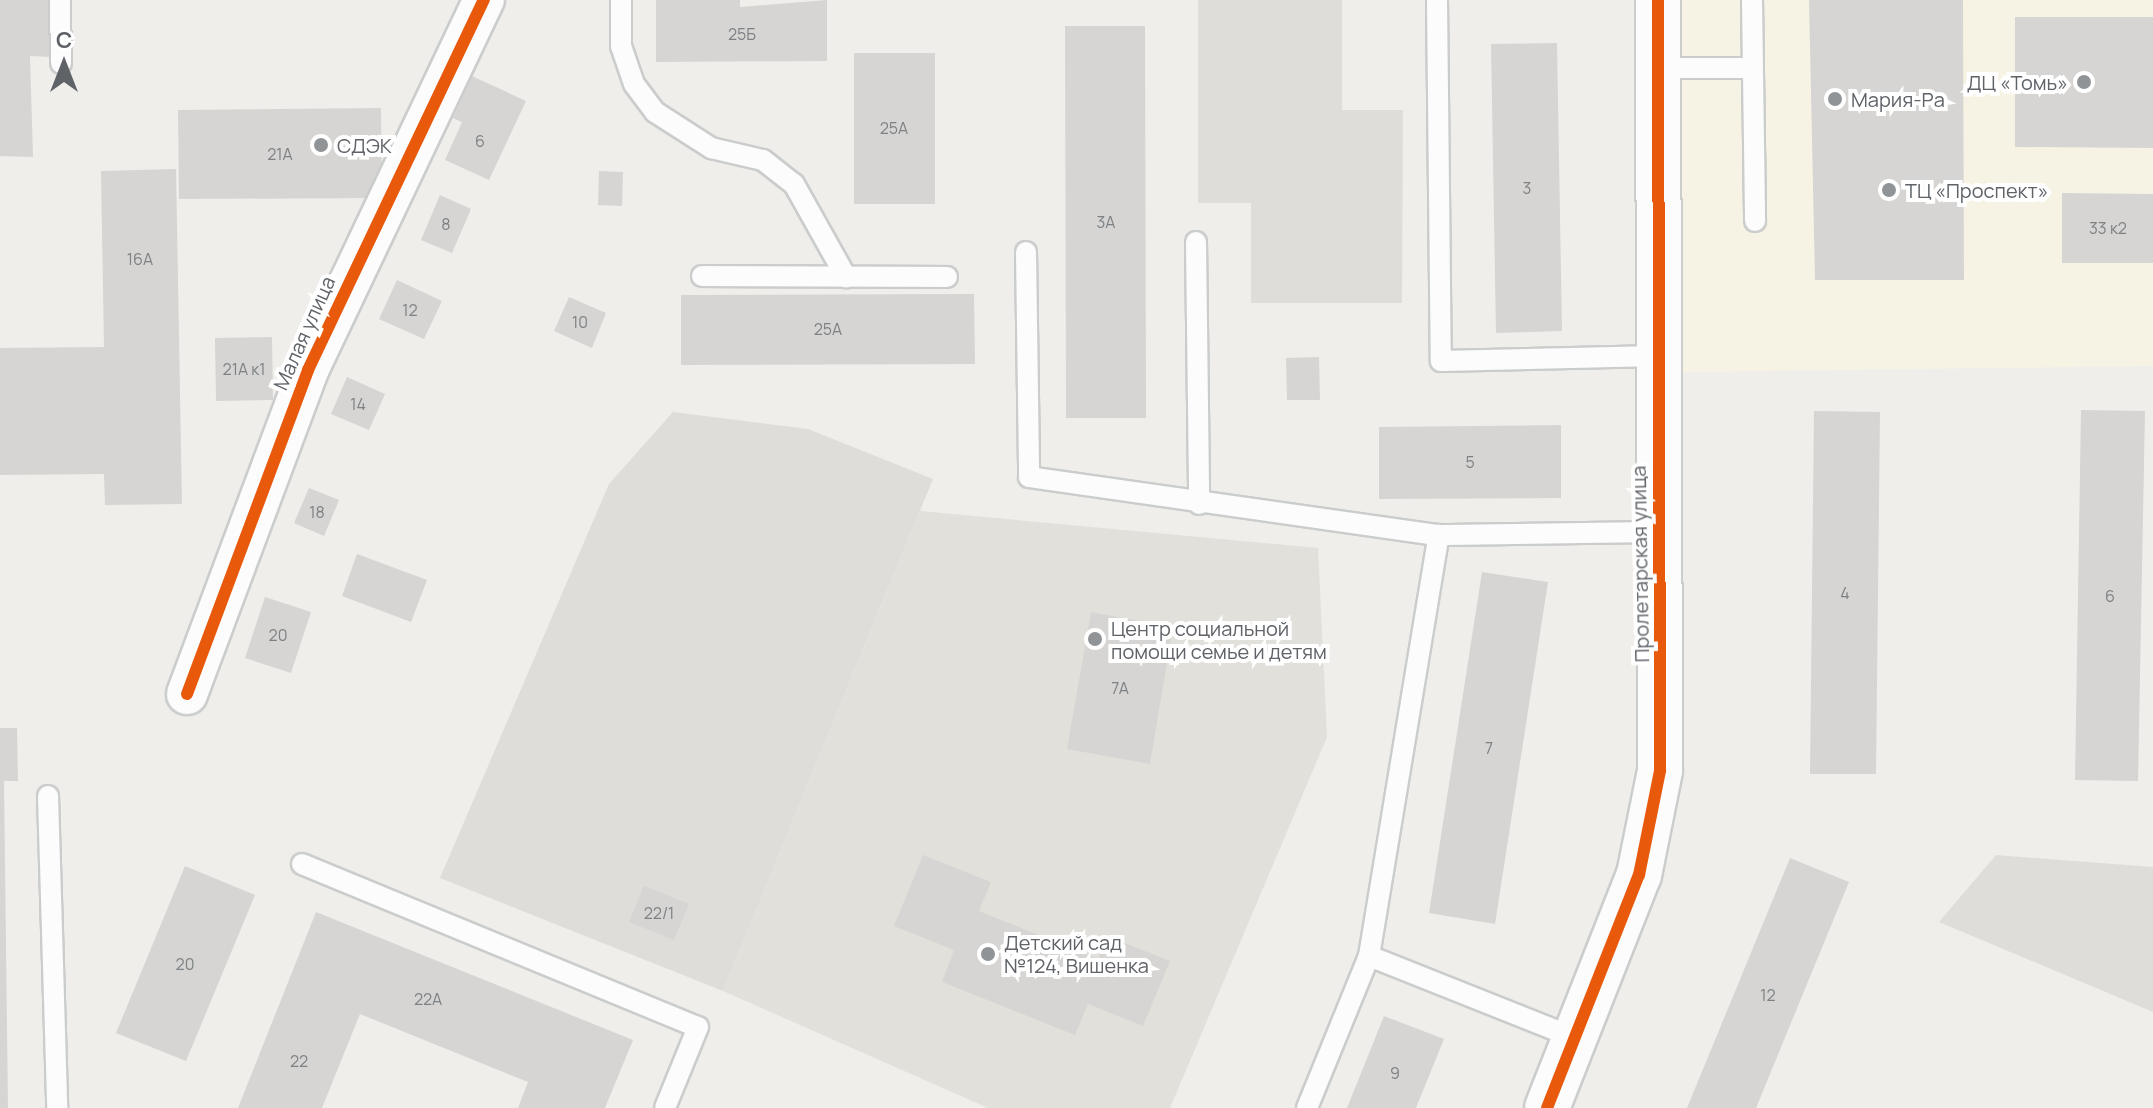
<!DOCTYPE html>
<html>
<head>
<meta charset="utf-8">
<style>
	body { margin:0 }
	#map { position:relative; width:2153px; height:1108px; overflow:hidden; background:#efeeea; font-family:Manrope,sans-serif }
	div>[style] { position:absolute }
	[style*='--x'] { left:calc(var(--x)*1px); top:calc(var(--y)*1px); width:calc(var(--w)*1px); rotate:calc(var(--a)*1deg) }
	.commercial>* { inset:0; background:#f7f3e4 }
	.industrial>* { inset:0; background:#dfddda }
	.education>* { inset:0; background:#e2e0da }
	.building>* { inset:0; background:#d6d5d3 }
	.roads { filter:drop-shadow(2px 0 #cbcccc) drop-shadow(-2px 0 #cbcccc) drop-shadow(0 2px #cbcccc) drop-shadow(0 -2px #cbcccc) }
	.service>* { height:20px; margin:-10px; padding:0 10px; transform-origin:10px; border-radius:10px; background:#fdfcfc }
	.minor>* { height:40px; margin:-20px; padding:0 20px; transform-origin:20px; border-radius:20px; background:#fdfcfc }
	.tertiary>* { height:44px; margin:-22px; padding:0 22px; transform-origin:22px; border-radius:22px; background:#fdfcfc }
	.cycleway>* { height:12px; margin:-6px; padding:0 6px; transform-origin:6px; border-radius:6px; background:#e8590c }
	.dots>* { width:22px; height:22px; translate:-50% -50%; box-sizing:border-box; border:4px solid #fff; border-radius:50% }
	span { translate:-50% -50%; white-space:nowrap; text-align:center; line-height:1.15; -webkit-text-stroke:8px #fff; paint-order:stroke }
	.number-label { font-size:16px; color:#7e8184 }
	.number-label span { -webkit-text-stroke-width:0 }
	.poi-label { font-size:20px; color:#5f6368 }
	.right { translate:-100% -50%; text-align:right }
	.left { translate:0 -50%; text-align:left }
	.street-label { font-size:20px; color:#5f6368 }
	.north { position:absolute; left:24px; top:24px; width:80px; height:80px; -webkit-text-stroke:6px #fff; paint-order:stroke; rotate:0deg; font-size:22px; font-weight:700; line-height:32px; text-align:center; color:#5f6368 }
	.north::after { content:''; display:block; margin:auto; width:28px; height:36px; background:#5f6368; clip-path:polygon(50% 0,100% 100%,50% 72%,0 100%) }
</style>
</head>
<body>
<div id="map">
	<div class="commercial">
		<div style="clip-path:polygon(1677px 0,2153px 0,2153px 366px,1683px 372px)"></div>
	</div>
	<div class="industrial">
		<div style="clip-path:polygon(1198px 0,1342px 0,1342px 110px,1403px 110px,1402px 303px,1251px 303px,1251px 203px,1198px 203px)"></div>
		<div style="clip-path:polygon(673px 412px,808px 429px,933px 479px,723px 991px,440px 878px,609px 484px)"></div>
		<div style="clip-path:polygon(1996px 855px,2153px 867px,2153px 1012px,1939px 922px)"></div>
	</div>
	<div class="education">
		<div style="clip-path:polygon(920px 511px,1318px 548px,1327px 737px,1170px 1108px,988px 1108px,723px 991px)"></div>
	</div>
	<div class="building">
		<div style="clip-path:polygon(0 0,51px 0,52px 57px,30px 56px,33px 157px,0 156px)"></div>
		<div style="clip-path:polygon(656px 0,740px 0,740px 7px,827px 0,827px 61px,656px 62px)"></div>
		<div style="clip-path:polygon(1809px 0,1963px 0,1964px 280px,1815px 280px)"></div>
		<div style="clip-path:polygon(2015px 17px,2153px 17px,2153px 148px,2015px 147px)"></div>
		<div style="clip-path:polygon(1065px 26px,1145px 26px,1146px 418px,1066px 418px)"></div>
		<div style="clip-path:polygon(1557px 43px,1562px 331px,1496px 333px,1491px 44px)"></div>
		<div style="clip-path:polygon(854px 53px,935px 53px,935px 204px,854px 204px)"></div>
		<div style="clip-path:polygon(472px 76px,526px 101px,489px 180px,445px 160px,462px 122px,453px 118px)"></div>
		<div style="clip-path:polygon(381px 108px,382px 198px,179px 199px,178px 110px)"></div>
		<div style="clip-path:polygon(176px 169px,182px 504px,105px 505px,104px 474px,0 475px,0 348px,104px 347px,101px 171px)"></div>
		<div style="clip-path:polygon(599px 171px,623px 172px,622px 206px,598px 205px)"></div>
		<div style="clip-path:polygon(2062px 193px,2153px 194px,2153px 263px,2062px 263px)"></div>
		<div style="clip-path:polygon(440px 195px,471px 209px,452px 253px,421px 240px)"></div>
		<div style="clip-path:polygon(397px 280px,442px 301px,424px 339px,379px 319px)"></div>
		<div style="clip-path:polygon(974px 294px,975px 364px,681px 365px,681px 295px)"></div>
		<div style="clip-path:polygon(569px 297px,606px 313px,592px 348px,554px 331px)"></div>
		<div style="clip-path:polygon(272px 337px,273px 400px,216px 401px,215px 338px)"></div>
		<div style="clip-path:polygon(1319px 357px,1320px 400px,1287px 400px,1286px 358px)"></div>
		<div style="clip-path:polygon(347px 377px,385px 394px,369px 430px,331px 414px)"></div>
		<div style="clip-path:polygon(2081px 410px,2145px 411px,2138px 781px,2075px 780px)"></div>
		<div style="clip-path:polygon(1814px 411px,1880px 412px,1876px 774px,1810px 774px)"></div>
		<div style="clip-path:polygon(1561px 425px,1561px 498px,1379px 499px,1379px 427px)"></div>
		<div style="clip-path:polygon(309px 488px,339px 500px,324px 536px,294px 523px)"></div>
		<div style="clip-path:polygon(357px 554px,427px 580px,411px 622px,342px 596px)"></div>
		<div style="clip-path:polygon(1482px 572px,1548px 582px,1495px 924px,1429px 913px)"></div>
		<div style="clip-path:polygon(265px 597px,311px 612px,291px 673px,245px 658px)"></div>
		<div style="clip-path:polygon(1091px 612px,1173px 627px,1150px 764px,1067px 749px)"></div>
		<div style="clip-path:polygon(0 728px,17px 728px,18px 781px,4px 781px,8px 1108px,0 1108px)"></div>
		<div style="clip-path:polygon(923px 855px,991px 882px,979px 911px,1098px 959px,1107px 936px,1170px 961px,1143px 1026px,1088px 1004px,1075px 1035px,942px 982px,954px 950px,894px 926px)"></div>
		<div style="clip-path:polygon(1790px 858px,1849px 882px,1756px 1108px,1687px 1108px)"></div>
		<div style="clip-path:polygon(185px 866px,255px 895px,186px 1061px,116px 1033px)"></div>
		<div style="clip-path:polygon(644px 886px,689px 904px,674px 940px,629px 922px)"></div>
		<div style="clip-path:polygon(316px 912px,633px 1040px,605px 1108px,518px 1108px,528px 1082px,360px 1014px,322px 1108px,238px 1108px)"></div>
		<div style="clip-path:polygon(1384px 1016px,1444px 1039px,1416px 1108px,1347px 1108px)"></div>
	</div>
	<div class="roads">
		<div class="service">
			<div style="--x:60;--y:0;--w:63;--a:89.1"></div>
			<div style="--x:621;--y:0;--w:46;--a:90"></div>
			<div style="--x:621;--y:46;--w:40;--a:71.1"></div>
			<div style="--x:634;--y:84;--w:35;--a:53"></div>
			<div style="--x:655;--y:112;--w:67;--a:32.7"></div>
			<div style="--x:711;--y:148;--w:53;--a:13"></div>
			<div style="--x:763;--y:160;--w:39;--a:38"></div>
			<div style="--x:794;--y:184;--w:107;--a:60.8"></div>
			<div style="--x:1437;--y:0;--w:361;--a:89.4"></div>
			<div style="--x:1441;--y:361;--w:217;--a:-1.3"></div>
			<div style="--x:1752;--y:0;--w:221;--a:89.2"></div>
			<div style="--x:1659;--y:68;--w:92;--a:0"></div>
			<div style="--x:1196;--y:242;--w:262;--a:89.3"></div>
			<div style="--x:1026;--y:252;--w:225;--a:89.2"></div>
			<div style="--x:1029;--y:477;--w:414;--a:8.1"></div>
			<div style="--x:702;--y:276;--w:245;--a:0.2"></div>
			<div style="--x:48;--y:796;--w:312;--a:88.3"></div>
			<div style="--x:302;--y:864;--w:428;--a:22.4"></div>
			<div style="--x:698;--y:1027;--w:87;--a:112.2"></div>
			<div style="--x:1369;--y:956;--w:222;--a:21.7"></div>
			<div style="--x:1307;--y:1108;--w:164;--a:-67.8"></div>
			<div style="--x:1369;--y:956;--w:427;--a:-80.6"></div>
			<div style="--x:1439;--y:535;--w:221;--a:-0.8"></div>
		</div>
		<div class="minor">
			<div style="--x:187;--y:694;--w:346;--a:-69.5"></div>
			<div style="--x:308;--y:370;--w:410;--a:-64.6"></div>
		</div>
		<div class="tertiary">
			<div style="--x:1547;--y:1108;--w:251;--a:-68.5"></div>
			<div style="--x:1639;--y:875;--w:106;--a:-78.6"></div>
			<div style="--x:1660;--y:771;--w:771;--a:-90.15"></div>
		</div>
	</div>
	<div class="cycleway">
		<div style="--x:187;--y:694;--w:346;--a:-69.5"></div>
		<div style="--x:308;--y:370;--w:410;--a:-64.6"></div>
		<div style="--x:1547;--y:1108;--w:251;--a:-68.5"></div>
		<div style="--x:1639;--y:875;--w:106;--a:-78.6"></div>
		<div style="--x:1660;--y:771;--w:771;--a:-90.15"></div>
	</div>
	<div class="dots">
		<div style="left:2084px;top:82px;background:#919496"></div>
		<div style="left:1835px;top:99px;background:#919496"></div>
		<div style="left:321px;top:145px;background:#919496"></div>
		<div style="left:1889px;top:190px;background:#919496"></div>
		<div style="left:1095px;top:639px;background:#919496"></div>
		<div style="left:988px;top:954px;background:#919496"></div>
	</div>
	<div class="number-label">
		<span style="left:742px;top:34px">25Б</span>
		<span style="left:894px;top:128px">25А</span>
		<span style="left:480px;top:141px">6</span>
		<span style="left:280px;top:154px">21А</span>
		<span style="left:1527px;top:188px">3</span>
		<span style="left:1106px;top:222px">3А</span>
		<span style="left:446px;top:224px">8</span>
		<span style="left:2108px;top:228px">33 к2</span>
		<span style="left:140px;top:259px">16А</span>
		<span style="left:410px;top:310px">12</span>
		<span style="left:580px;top:322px">10</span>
		<span style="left:828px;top:329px">25А</span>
		<span style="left:244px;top:369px">21А к1</span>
		<span style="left:358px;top:404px">14</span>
		<span style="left:1470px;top:462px">5</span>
		<span style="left:317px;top:512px">18</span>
		<span style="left:1845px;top:593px">4</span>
		<span style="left:2110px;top:596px">6</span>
		<span style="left:278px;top:635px">20</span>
		<span style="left:1120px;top:688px">7А</span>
		<span style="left:1489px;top:748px">7</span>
		<span style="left:659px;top:913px">22/1</span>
		<span style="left:185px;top:964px">20</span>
		<span style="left:1768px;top:995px">12</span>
		<span style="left:428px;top:999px">22А</span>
		<span style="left:299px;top:1061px">22</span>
		<span style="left:1395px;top:1073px">9</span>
	</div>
	<div class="poi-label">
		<span class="right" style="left:2068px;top:82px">ДЦ «Томь»</span>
		<span class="left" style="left:1851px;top:99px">Мария-Ра</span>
		<span class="left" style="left:337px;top:145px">СДЭК</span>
		<span class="left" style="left:1905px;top:190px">ТЦ «Проспект»</span>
		<span class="left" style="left:1111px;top:640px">Центр социальной<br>помощи семье и детям</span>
		<span class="left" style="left:1004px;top:954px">Детский сад<br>№124, Вишенка</span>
	</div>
	<div class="street-label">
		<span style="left:304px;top:333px;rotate:-66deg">Малая улица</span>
		<span style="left:1640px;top:564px;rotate:-91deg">Пролетарская улица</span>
	</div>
	<div class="north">С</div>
</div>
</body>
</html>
